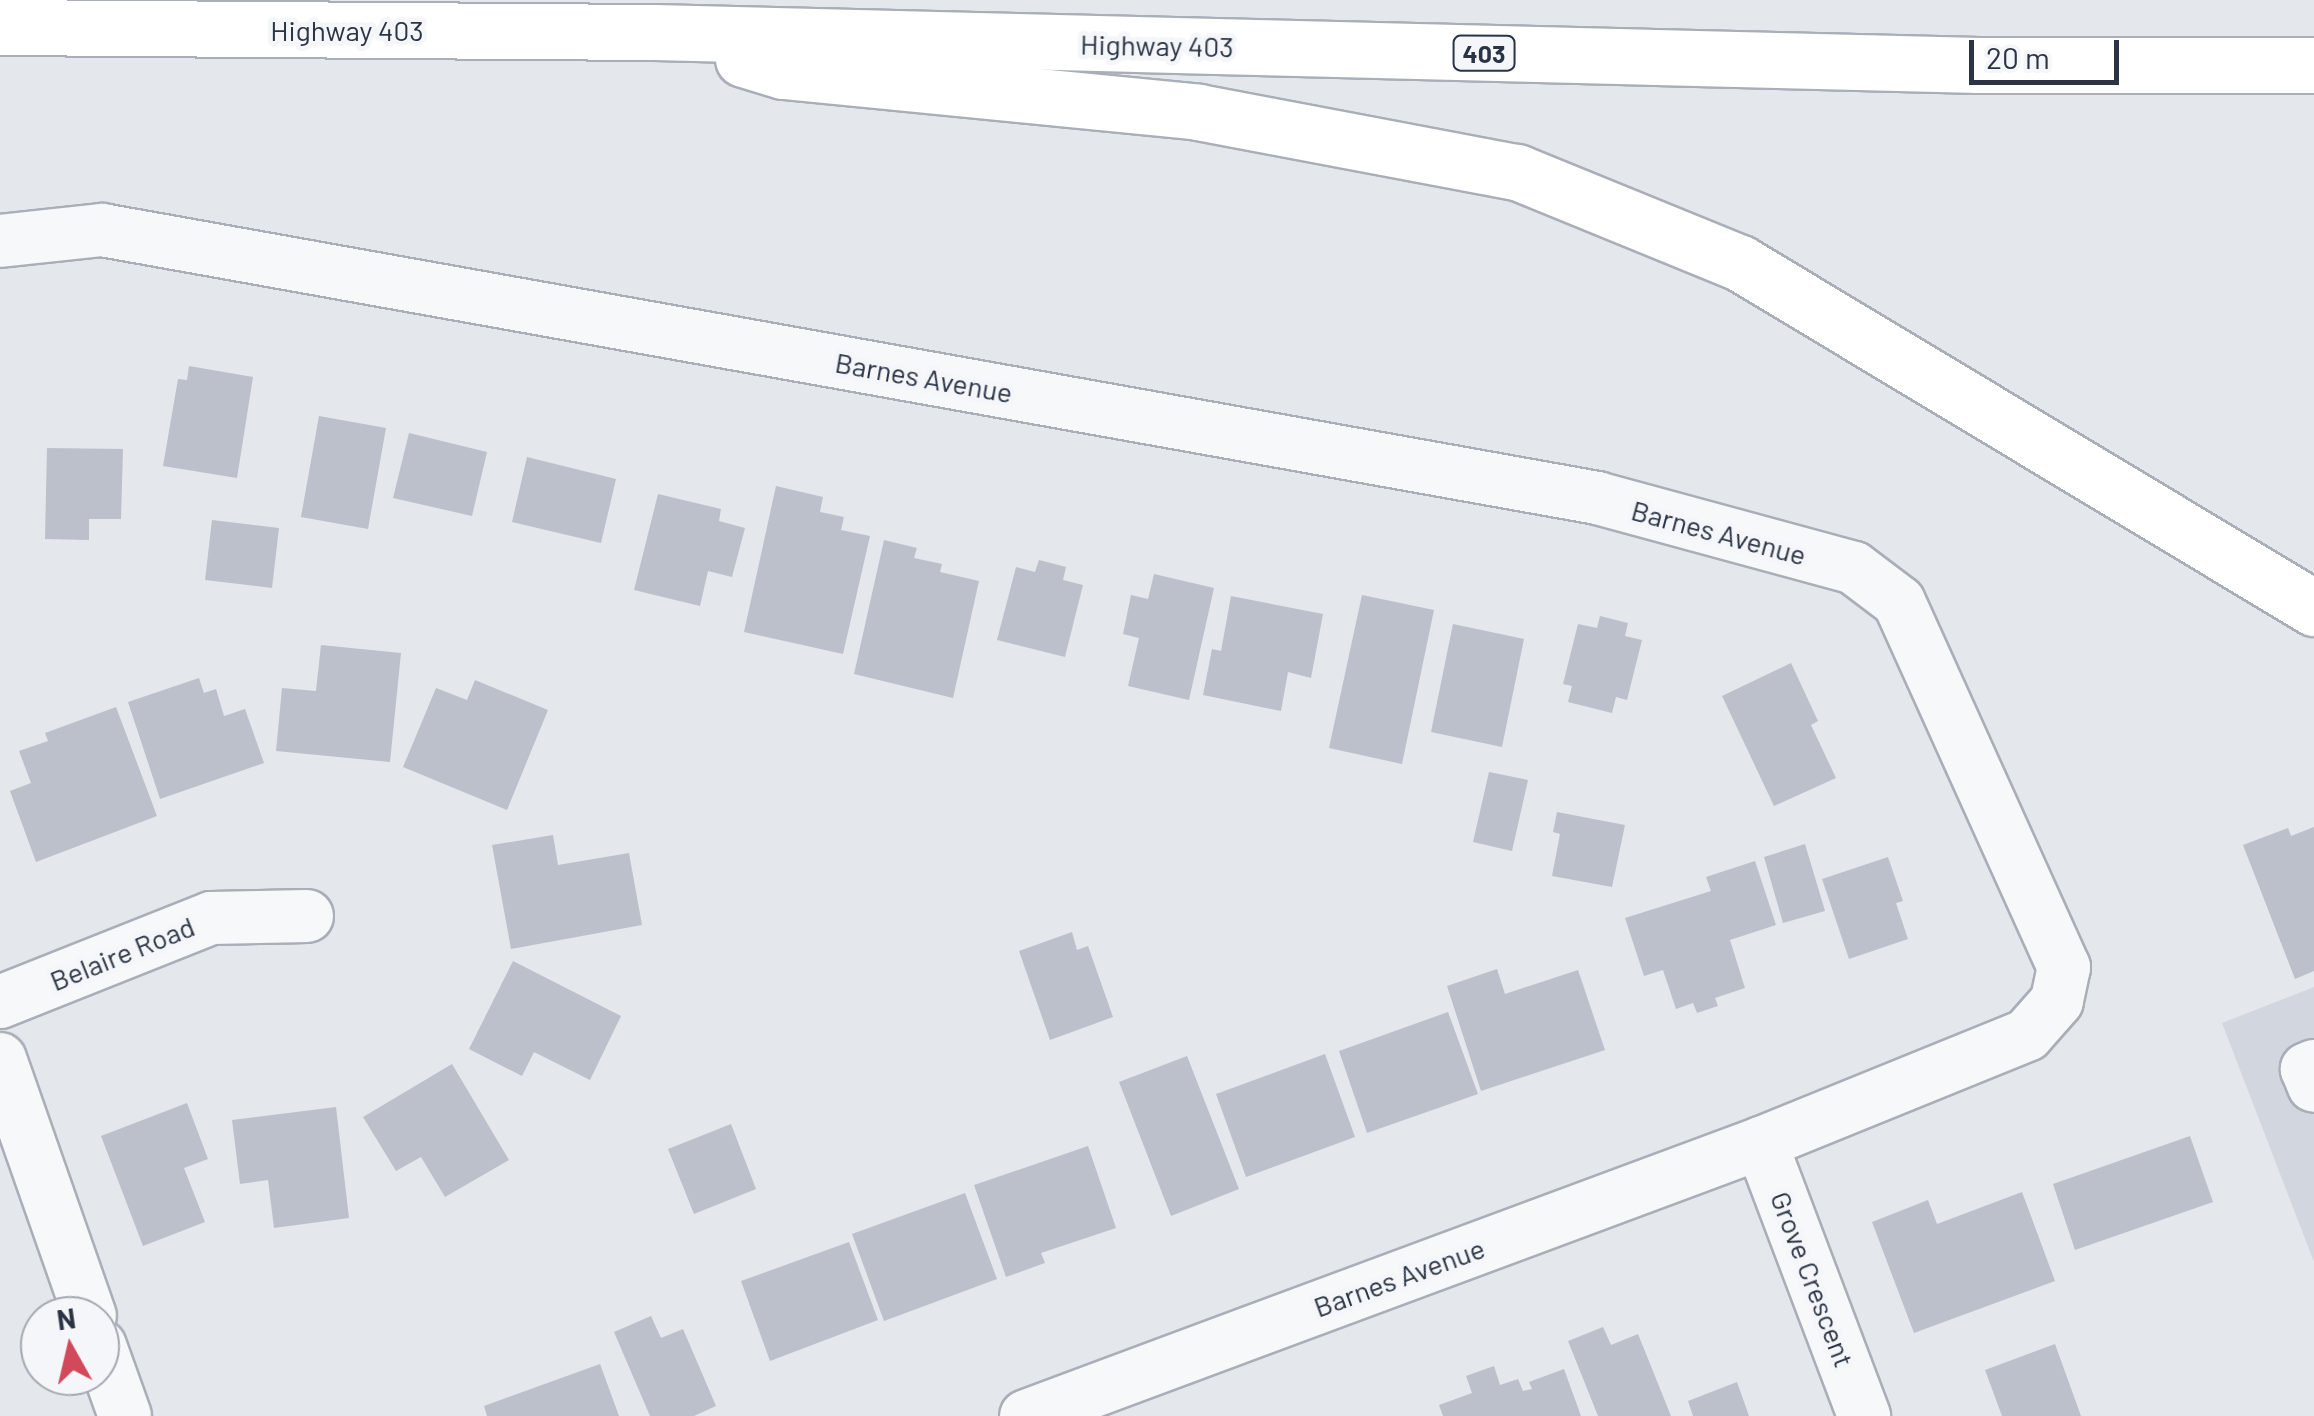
<!DOCTYPE html>
<html>
<head>
<meta charset="utf-8">
<style>
	body { margin:0 }
	#map { position:relative; width:2314px; height:1416px; overflow:hidden; background:#e4e7ec; font-family:Barlow,sans-serif }
	div>[style] { position:absolute }
	[style*='--x'] { left:calc(var(--x)*1px); top:calc(var(--y)*1px); width:calc(var(--w)*1px); rotate:calc(var(--a)*1deg) }
	.built>* { inset:0; background:#d2d6de }
	.building>* { inset:0; background:#bbc0ca }
	.roads { filter:drop-shadow(2px 0 #a9aeb7) drop-shadow(-2px 0 #a9aeb7) drop-shadow(0 2px #a9aeb7) drop-shadow(0 -2px #a9aeb7) }
	.minor>* { height:52px; margin:-26px; padding:0 26px; transform-origin:26px; border-radius:26px; background:#f7f8fa }
	.highway>* { height:55px; margin:-27.5px; padding:0 27.5px; transform-origin:27.5px; border-radius:27.5px; background:#fff }
	span { translate:-50% -50%; white-space:nowrap; text-align:center; line-height:1.15; -webkit-text-stroke:10px #f4f6f9; paint-order:stroke }
	.shield-label span { padding:2px 8px; background:#f4f6f9; border:2px solid; border-radius:8px; -webkit-text-stroke-width:0 }
	.shield-label { font-size:25px; color:#2b3445; font-weight:700 }
	.street-label { font-size:28px; color:#2b3445 }
	.north { position:absolute; left:20px; top:1296px; width:100px; height:100px; box-sizing:border-box; background:#f4f6f9; border:2px solid #a4a8b1; border-radius:50%; rotate:352deg; font-size:28px; font-weight:700; line-height:40px; text-align:center; color:#2b3445 }
	.north::after { content:''; display:block; margin:auto; width:35px; height:45px; background:#d1495b; clip-path:polygon(50% 0,100% 100%,50% 72%,0 100%) }
	.scale { position:absolute; left:1969px; top:40px; width:150px; height:45px; box-sizing:border-box; border:5px solid #2b3445; border-top:0; padding-left:12px; font-size:30px; line-height:35px; white-space:nowrap; color:#2b3445; -webkit-text-stroke:8px #f4f6f9; paint-order:stroke }
</style>
</head>
<body>
<div id="map">
	<div class="built">
		<div style="clip-path:polygon(2314px 987px,2314px 1262px,2222px 1023px)"></div>
	</div>
	<div class="building">
		<div style="clip-path:polygon(189px 366px,253px 377px,237px 478px,163px 466px,178px 379px,187px 380px)"></div>
		<div style="clip-path:polygon(319px 416px,386px 428px,368px 529px,301px 517px)"></div>
		<div style="clip-path:polygon(409px 433px,487px 452px,472px 516px,393px 498px)"></div>
		<div style="clip-path:polygon(47px 448px,123px 449px,121px 519px,89px 519px,89px 540px,45px 539px)"></div>
		<div style="clip-path:polygon(527px 457px,616px 479px,601px 543px,512px 522px)"></div>
		<div style="clip-path:polygon(776px 486px,823px 497px,820px 512px,844px 517px,841px 530px,870px 536px,843px 654px,744px 632px)"></div>
		<div style="clip-path:polygon(658px 494px,721px 509px,719px 521px,745px 528px,732px 577px,708px 571px,700px 606px,634px 590px)"></div>
		<div style="clip-path:polygon(212px 520px,279px 528px,272px 588px,205px 580px)"></div>
		<div style="clip-path:polygon(884px 540px,917px 548px,914px 558px,942px 564px,940px 572px,979px 581px,953px 698px,854px 674px)"></div>
		<div style="clip-path:polygon(1039px 560px,1066px 567px,1063px 580px,1083px 585px,1065px 657px,997px 640px,1016px 567px,1035px 572px)"></div>
		<div style="clip-path:polygon(1154px 574px,1214px 588px,1189px 700px,1128px 686px,1139px 638px,1123px 634px,1131px 595px,1148px 599px)"></div>
		<div style="clip-path:polygon(1362px 595px,1434px 610px,1402px 764px,1329px 748px)"></div>
		<div style="clip-path:polygon(1231px 596px,1323px 614px,1311px 678px,1288px 672px,1281px 711px,1203px 695px,1212px 649px,1221px 651px)"></div>
		<div style="clip-path:polygon(1600px 616px,1628px 623px,1625px 636px,1642px 640px,1627px 700px,1616px 697px,1612px 713px,1568px 702px,1572px 686px,1563px 684px,1578px 624px,1597px 628px)"></div>
		<div style="clip-path:polygon(1453px 624px,1524px 639px,1502px 747px,1431px 732px)"></div>
		<div style="clip-path:polygon(321px 645px,401px 653px,390px 762px,276px 751px,282px 688px,316px 691px)"></div>
		<div style="clip-path:polygon(1791px 663px,1818px 721px,1811px 725px,1836px 778px,1774px 806px,1722px 696px)"></div>
		<div style="clip-path:polygon(199px 678px,204px 693px,216px 689px,224px 716px,245px 709px,264px 763px,160px 799px,128px 702px)"></div>
		<div style="clip-path:polygon(475px 680px,548px 710px,507px 810px,403px 767px,436px 688px,467px 700px)"></div>
		<div style="clip-path:polygon(116px 707px,157px 816px,36px 862px,10px 791px,31px 783px,19px 751px,48px 741px,45px 733px)"></div>
		<div style="clip-path:polygon(1489px 772px,1528px 780px,1512px 851px,1473px 842px)"></div>
		<div style="clip-path:polygon(1557px 812px,1625px 825px,1612px 887px,1552px 876px,1560px 834px,1553px 832px)"></div>
		<div style="clip-path:polygon(2314px 827px,2314px 971px,2295px 979px,2243px 845px,2288px 828px,2291px 836px)"></div>
		<div style="clip-path:polygon(553px 835px,558px 865px,629px 853px,642px 925px,511px 949px,492px 845px)"></div>
		<div style="clip-path:polygon(1805px 844px,1825px 911px,1783px 923px,1764px 857px)"></div>
		<div style="clip-path:polygon(1888px 857px,1903px 901px,1896px 903px,1908px 939px,1849px 959px,1822px 879px)"></div>
		<div style="clip-path:polygon(1755px 861px,1776px 925px,1730px 940px,1745px 988px,1715px 998px,1718px 1006px,1697px 1013px,1693px 1003px,1676px 1009px,1663px 970px,1644px 976px,1625px 918px,1711px 891px,1706px 877px)"></div>
		<div style="clip-path:polygon(1072px 932px,1077px 950px,1088px 946px,1113px 1017px,1050px 1040px,1019px 951px)"></div>
		<div style="clip-path:polygon(513px 961px,621px 1016px,590px 1080px,534px 1052px,522px 1076px,469px 1049px)"></div>
		<div style="clip-path:polygon(1497px 969px,1505px 994px,1578px 970px,1605px 1050px,1481px 1091px,1447px 986px)"></div>
		<div style="clip-path:polygon(1448px 1012px,1478px 1094px,1367px 1133px,1339px 1051px)"></div>
		<div style="clip-path:polygon(1325px 1054px,1355px 1137px,1246px 1177px,1216px 1094px)"></div>
		<div style="clip-path:polygon(1187px 1056px,1239px 1189px,1171px 1216px,1119px 1082px)"></div>
		<div style="clip-path:polygon(452px 1064px,509px 1160px,445px 1197px,421px 1157px,396px 1171px,363px 1117px)"></div>
		<div style="clip-path:polygon(187px 1103px,208px 1159px,184px 1168px,205px 1222px,143px 1246px,101px 1136px)"></div>
		<div style="clip-path:polygon(336px 1107px,349px 1218px,274px 1228px,268px 1180px,240px 1184px,232px 1120px)"></div>
		<div style="clip-path:polygon(731px 1124px,756px 1189px,694px 1214px,668px 1149px)"></div>
		<div style="clip-path:polygon(2190px 1136px,2213px 1202px,2075px 1250px,2053px 1184px)"></div>
		<div style="clip-path:polygon(1088px 1146px,1116px 1228px,1041px 1253px,1045px 1263px,1006px 1277px,974px 1185px)"></div>
		<div style="clip-path:polygon(2022px 1192px,2055px 1281px,1914px 1333px,1872px 1222px,1928px 1200px,1937px 1224px)"></div>
		<div style="clip-path:polygon(965px 1193px,997px 1279px,884px 1321px,852px 1234px)"></div>
		<div style="clip-path:polygon(849px 1242px,878px 1320px,770px 1361px,741px 1281px)"></div>
		<div style="clip-path:polygon(651px 1316px,661px 1338px,683px 1329px,716px 1406px,694px 1416px,650px 1416px,614px 1332px)"></div>
		<div style="clip-path:polygon(1603px 1327px,1611px 1345px,1638px 1334px,1671px 1416px,1598px 1416px,1568px 1341px)"></div>
		<div style="clip-path:polygon(2055px 1344px,2081px 1416px,2002px 1416px,1985px 1370px)"></div>
		<div style="clip-path:polygon(600px 1364px,619px 1416px,487px 1416px,484px 1406px)"></div>
		<div style="clip-path:polygon(1494px 1366px,1500px 1385px,1518px 1379px,1523px 1391px,1532px 1389px,1529px 1382px,1564px 1369px,1581px 1416px,1443px 1416px,1439px 1405px,1472px 1393px,1466px 1376px)"></div>
		<div style="clip-path:polygon(1737px 1382px,1749px 1416px,1693px 1416px,1688px 1401px)"></div>
	</div>
	<div class="roads">
		<div class="minor">
			<div style="--x:0;--y:241;--w:103;--a:-6.2"></div>
			<div style="--x:102;--y:230;--w:1519;--a:10.16"></div>
			<div style="--x:1597;--y:498;--w:266;--a:15.2"></div>
			<div style="--x:1854;--y:568;--w:56;--a:37.1"></div>
			<div style="--x:1899;--y:602;--w:401;--a:65.7"></div>
			<div style="--x:2064;--y:967;--w:35;--a:102"></div>
			<div style="--x:2057;--y:1001;--w:45;--a:131.4"></div>
			<div style="--x:2027;--y:1035;--w:287;--a:157.9"></div>
			<div style="--x:1761;--y:1143;--w:784;--a:159.62"></div>
			<div style="--x:0;--y:1002;--w:227;--a:-21.7"></div>
			<div style="--x:211;--y:918;--w:96;--a:-1.2"></div>
			<div style="--x:0;--y:1059;--w:272;--a:70.7"></div>
			<div style="--x:2314;--y:1066;--w:8;--a:157"></div>
			<div style="--x:2307;--y:1069;--w:18;--a:68"></div>
			<div style="--x:1761;--y:1143;--w:292;--a:69.3"></div>
			<div style="--x:100;--y:1346;--w:74;--a:70.3"></div>
		</div>
		<div class="highway">
			<div style="--x:0;--y:27;--w:654;--a:0.44"></div>
			<div style="--x:654;--y:32;--w:1325;--a:1.43"></div>
			<div style="--x:1979;--y:65;--w:335;--a:0"></div>
			<div style="--x:743;--y:59;--w:42;--a:16.7"></div>
			<div style="--x:783;--y:71;--w:417;--a:5.6"></div>
			<div style="--x:1198;--y:112;--w:325;--a:10.7"></div>
			<div style="--x:1517;--y:172;--w:241;--a:22.2"></div>
			<div style="--x:1740;--y:263;--w:670;--a:31.01"></div>
		</div>
	</div>
	<div class="shield-label">
		<span style="left:1484px;top:53px">403</span>
	</div>
	<div class="street-label">
		<span style="left:347px;top:30px">Highway 403</span>
		<span style="left:1157px;top:45px;rotate:1deg">Highway 403</span>
		<span style="left:924px;top:377px;rotate:10deg">Barnes Avenue</span>
		<span style="left:1719px;top:532px;rotate:15deg">Barnes Avenue</span>
		<span style="left:122px;top:953px;rotate:-22deg">Belaire Road</span>
		<span style="left:1399px;top:1277px;rotate:-20deg">Barnes Avenue</span>
		<span style="left:1813px;top:1279px;rotate:69deg">Grove Crescent</span>
	</div>
	<div class="north">N</div>
	<div class="scale">20 m</div>
</div>
</body>
</html>
